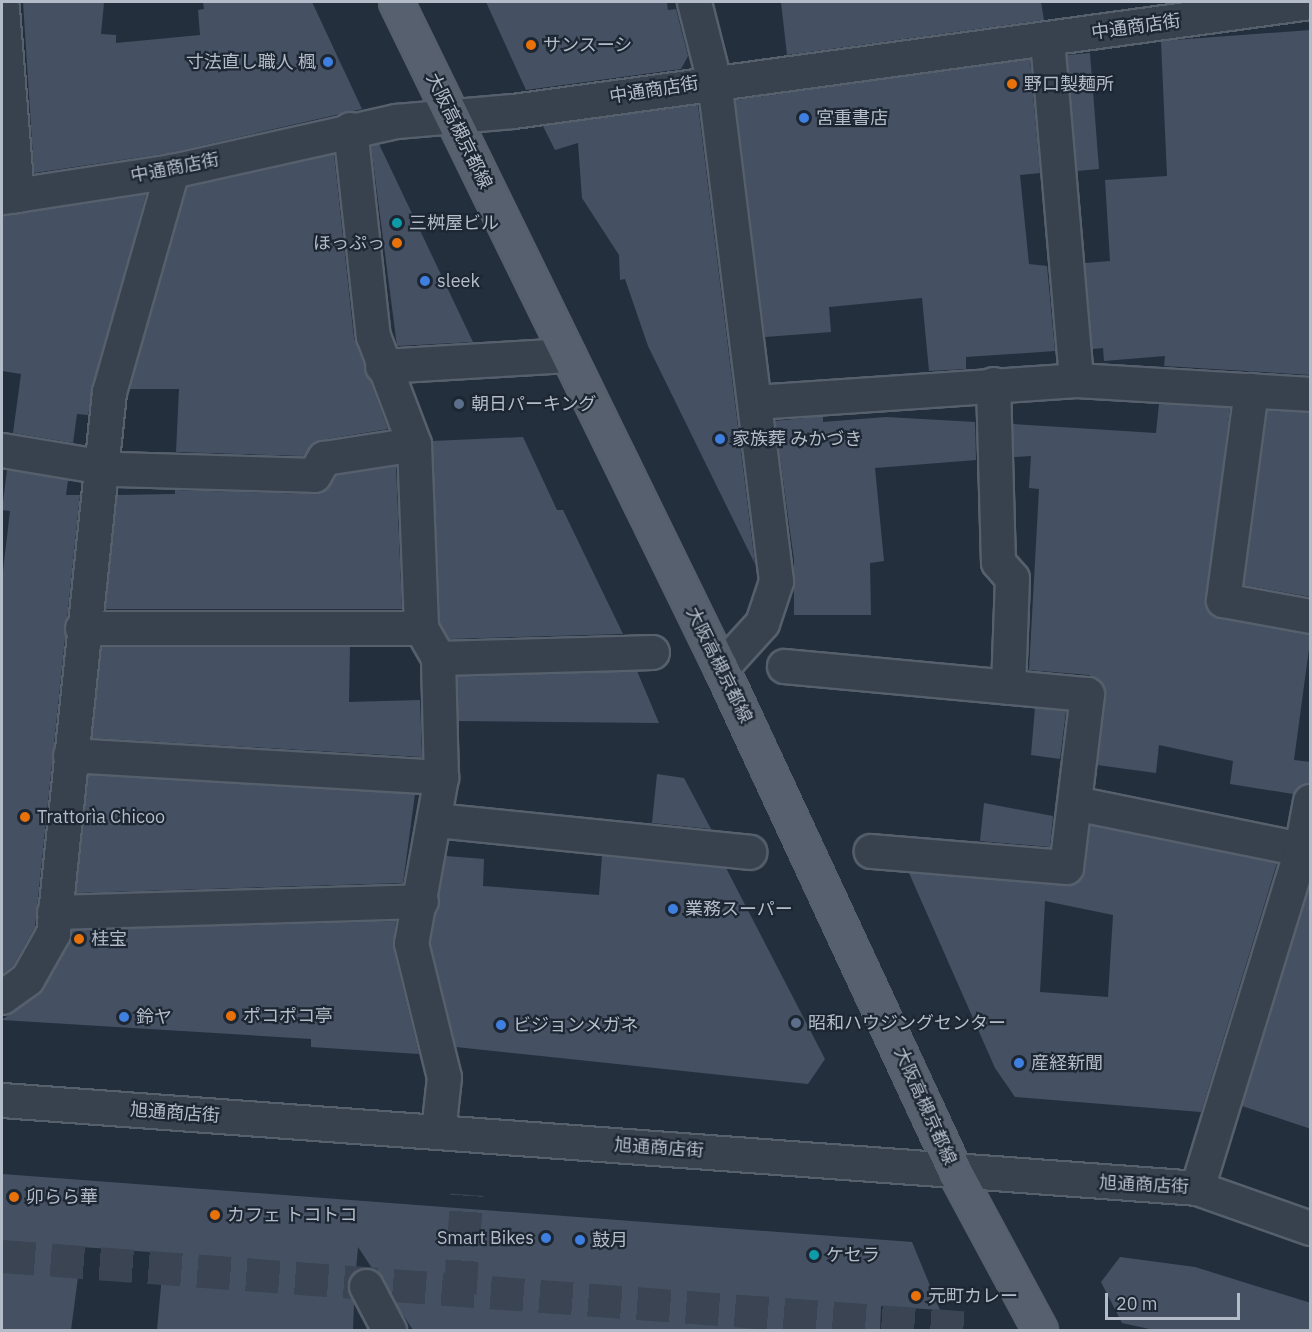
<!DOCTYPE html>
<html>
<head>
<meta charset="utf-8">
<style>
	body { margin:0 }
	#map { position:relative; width:1312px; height:1332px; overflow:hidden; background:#242f3e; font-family:"IBM Plex Sans","Noto Sans JP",sans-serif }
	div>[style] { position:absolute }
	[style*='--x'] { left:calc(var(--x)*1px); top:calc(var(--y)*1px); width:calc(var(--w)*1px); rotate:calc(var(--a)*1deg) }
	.building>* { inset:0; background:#455162 }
	.minor-tunnel>* { height:33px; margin-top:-16.5px; transform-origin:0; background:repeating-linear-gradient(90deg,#3a4453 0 33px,transparent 0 49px) }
	.roads { filter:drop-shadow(2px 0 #565f6c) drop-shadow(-2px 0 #565f6c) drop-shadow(0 2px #565f6c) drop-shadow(0 -2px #565f6c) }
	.minor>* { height:33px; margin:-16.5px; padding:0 16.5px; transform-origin:16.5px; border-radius:16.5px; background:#38414e }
	.major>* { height:33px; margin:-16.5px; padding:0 16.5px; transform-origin:16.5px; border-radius:16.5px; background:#56606e }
	.dots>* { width:16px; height:16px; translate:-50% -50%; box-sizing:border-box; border:3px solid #1d2633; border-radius:50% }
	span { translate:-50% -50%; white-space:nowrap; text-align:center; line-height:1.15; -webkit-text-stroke:4.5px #1d2633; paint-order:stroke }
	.street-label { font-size:18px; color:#b4bcc9 }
	.poi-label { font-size:18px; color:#b4bcc9 }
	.left { translate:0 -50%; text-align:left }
	.right { translate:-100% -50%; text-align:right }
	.frame { position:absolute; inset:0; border:3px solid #b4bcc9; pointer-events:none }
	.scale { position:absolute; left:1105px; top:1293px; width:135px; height:27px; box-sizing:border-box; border:3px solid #b4bcc9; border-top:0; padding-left:8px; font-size:18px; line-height:21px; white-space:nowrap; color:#b4bcc9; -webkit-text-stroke:4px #1d2633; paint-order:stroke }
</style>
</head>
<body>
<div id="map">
	<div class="building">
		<div style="clip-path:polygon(23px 2px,104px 3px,101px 34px,116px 35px,116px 43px,200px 35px,198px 10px,204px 9px,203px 2px,312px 2px,362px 109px,169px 153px,34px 173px)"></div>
		<div style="clip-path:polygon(486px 2px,667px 2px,668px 10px,676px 9px,688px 56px,681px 69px,526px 90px)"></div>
		<div style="clip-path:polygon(781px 2px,1041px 2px,1044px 20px,787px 55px)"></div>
		<div style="clip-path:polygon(1311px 30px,1311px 375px,1164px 366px,1165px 356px,1104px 361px,1103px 348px,1092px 349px,1085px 263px,1110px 261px,1105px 180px,1167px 176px,1161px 41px)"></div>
		<div style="clip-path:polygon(1090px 53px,1099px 169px,1077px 171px,1067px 55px)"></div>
		<div style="clip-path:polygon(1030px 59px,1040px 173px,1020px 175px,1029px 264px,1047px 266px,1055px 351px,966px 357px,966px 369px,929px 371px,922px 298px,829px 307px,831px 332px,765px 337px,735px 100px)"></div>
		<div style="clip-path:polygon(698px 105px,755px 564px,648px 346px,625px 279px,620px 280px,619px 255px,582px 198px,578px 143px,555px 150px,543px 126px)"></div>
		<div style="clip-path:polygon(379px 144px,473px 342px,397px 346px,371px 146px)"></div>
		<div style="clip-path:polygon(334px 154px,354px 338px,388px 429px,321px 440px,303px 456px,176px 452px,179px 389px,129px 389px,187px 187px)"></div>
		<div style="clip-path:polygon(146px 194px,88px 415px,77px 414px,73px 443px,13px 433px,21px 374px,2px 371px,2px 215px)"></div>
		<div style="clip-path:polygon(1159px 404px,1230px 408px,1206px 607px,1220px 618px,1311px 634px,1294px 760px,1311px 762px,1311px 783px,1293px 794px,1230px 784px,1233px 761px,1159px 745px,1156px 773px,1097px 765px,1104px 686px,1089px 675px,1029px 670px,1039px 489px,1029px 488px,1031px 456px,1014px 457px,1013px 424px,1156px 433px)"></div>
		<div style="clip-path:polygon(1267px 410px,1311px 412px,1311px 597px,1244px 585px)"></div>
		<div style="clip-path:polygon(823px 416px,823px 422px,886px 417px,975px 422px,976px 460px,875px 468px,884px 561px,870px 563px,871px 615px,794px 615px,794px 560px,775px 421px)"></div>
		<div style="clip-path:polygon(523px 437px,557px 510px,563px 510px,623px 634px,449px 639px,440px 623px,432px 441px)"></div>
		<div style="clip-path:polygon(396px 466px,402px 609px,105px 609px,117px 495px,175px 494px,175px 490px,314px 494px,324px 491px,336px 475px)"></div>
		<div style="clip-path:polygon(7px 470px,68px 480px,66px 495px,80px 495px,35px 927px,13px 966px,2px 974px,2px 579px,10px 511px,2px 510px)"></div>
		<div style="clip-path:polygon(101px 647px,350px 647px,349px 702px,420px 700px,422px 757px,92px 738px)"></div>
		<div style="clip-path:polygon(637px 671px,659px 723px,458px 721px,457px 676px)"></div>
		<div style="clip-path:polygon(1035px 708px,1066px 711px,1060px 759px,1031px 755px)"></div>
		<div style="clip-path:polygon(657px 774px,684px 778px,711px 829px,652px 823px)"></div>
		<div style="clip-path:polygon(88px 775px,415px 794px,403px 883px,76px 893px)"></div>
		<div style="clip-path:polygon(984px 803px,1053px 816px,1050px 847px,980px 841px)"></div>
		<div style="clip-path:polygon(evenodd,1090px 825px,1277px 863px,1201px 1112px,1015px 1097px,995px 1068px,909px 873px,1073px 884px,1084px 870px,1090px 825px,1045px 901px,1113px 915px,1108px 997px,1040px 992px,1045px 901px)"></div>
		<div style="clip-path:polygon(446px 856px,484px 859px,483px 886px,599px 895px,602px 856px,726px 868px,825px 1059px,808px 1084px,456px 1047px,430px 942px)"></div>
		<div style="clip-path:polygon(1311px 882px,1311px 1129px,1242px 1106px)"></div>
		<div style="clip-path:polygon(396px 921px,393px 947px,419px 1054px,311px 1047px,311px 1039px,2px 1020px,43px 989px,72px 930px)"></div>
		<div style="clip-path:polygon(2px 1174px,912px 1242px,940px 1310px,881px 1306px,880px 1330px,413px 1330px,358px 1247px,356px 1270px,347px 1285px,354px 1304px,353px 1330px,157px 1330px,164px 1253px,82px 1247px,71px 1330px,2px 1330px)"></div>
		<div style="clip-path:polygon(1120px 1257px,1195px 1267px,1311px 1303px,1311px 1330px,1154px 1330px,1122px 1323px,1101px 1282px)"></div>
	</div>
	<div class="minor-tunnel">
		<div style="--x:2;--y:1256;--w:975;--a:4.24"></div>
		<div style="--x:460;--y:1293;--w:99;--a:-86"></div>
	</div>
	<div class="roads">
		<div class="minor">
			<div style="--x:694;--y:2;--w:81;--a:75.8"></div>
			<div style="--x:714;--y:81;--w:504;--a:82.93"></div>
			<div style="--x:776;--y:581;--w:44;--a:108.4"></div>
			<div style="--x:762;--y:623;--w:61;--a:132.3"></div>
			<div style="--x:2;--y:9;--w:187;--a:85.4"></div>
			<div style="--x:1047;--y:40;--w:341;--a:85.1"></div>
			<div style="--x:350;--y:129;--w:208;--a:83.7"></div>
			<div style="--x:373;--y:336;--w:116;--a:69.2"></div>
			<div style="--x:414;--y:444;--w:184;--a:87.8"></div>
			<div style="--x:421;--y:628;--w:34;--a:60"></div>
			<div style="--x:438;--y:658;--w:119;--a:88.6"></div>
			<div style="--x:441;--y:777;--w:169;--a:100.2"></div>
			<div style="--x:411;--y:943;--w:138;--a:76.2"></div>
			<div style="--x:444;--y:1077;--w:54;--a:96.3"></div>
			<div style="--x:2;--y:197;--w:172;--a:-8.7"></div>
			<div style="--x:172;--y:171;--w:230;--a:-12.6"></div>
			<div style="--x:396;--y:121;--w:117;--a:-4.9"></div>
			<div style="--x:513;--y:111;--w:804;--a:-7.79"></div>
			<div style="--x:382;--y:366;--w:186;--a:-3.4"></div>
			<div style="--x:993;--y:384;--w:178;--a:88.4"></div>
			<div style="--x:998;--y:562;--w:21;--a:49"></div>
			<div style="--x:1012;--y:578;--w:109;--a:92.1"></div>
			<div style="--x:1251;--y:390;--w:212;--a:97.6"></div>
			<div style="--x:1223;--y:600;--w:88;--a:10.4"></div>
			<div style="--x:755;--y:402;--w:322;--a:-3.9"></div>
			<div style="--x:1076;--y:380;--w:234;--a:3.4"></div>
			<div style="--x:2;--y:450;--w:116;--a:9.5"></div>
			<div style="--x:116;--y:469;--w:198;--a:1.7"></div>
			<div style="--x:314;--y:475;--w:20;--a:-60"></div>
			<div style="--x:324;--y:458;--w:91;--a:-8.8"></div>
			<div style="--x:82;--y:628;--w:339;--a:0"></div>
			<div style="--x:438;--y:658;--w:214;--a:-1.6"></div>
			<div style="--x:784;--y:666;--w:304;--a:5.3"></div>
			<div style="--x:1087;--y:694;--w:174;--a:96.9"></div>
			<div style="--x:1066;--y:867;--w:196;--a:-175.3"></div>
			<div style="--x:70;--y:755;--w:372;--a:3.4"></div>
			<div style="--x:1075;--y:803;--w:231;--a:11.5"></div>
			<div style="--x:436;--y:820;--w:315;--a:5.8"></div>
			<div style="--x:54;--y:912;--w:367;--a:-1.7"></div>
			<div style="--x:2;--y:997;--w:31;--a:-36"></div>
			<div style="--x:27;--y:979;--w:53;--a:-60.5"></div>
			<div style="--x:53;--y:933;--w:544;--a:-84.09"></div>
			<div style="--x:109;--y:392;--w:230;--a:-74.1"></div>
			<div style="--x:2;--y:1100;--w:1198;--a:4.21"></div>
			<div style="--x:1197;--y:1188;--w:120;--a:19.5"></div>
			<div style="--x:1197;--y:1188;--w:355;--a:-72.9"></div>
			<div style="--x:1301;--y:849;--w:49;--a:-79.4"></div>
			<div style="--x:366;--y:1286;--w:50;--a:62.4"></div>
		</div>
		<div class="major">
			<div style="--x:396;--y:2;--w:741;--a:63.99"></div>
			<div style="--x:721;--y:668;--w:556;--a:65.1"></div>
			<div style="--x:955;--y:1172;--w:179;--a:61.7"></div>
		</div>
	</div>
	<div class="dots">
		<div style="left:531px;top:45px;background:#e8710a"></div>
		<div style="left:328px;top:62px;background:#3f7fe0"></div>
		<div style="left:1012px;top:84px;background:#e8710a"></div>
		<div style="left:804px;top:118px;background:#3f7fe0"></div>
		<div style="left:397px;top:223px;background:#0f9aa8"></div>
		<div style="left:397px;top:243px;background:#e8710a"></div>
		<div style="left:425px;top:281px;background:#3f7fe0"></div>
		<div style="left:459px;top:404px;background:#5c6f8a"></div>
		<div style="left:720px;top:439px;background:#3f7fe0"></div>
		<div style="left:25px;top:817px;background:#e8710a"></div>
		<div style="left:673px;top:909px;background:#3f7fe0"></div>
		<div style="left:79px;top:939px;background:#e8710a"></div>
		<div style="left:231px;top:1016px;background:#e8710a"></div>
		<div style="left:124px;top:1017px;background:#3f7fe0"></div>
		<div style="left:796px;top:1023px;background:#5c6f8a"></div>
		<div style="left:501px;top:1025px;background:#3f7fe0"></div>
		<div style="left:1019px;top:1063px;background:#3f7fe0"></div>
		<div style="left:14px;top:1197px;background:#e8710a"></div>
		<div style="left:215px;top:1215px;background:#e8710a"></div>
		<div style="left:546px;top:1238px;background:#3f7fe0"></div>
		<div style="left:580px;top:1240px;background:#3f7fe0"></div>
		<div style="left:814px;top:1255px;background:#0f9aa8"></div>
		<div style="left:916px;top:1296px;background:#e8710a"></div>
	</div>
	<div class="street-label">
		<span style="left:1136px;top:27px;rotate:-8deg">中通商店街</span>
		<span style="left:654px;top:90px;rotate:-9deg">中通商店街</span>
		<span style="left:459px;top:131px;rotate:64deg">大阪高槻京都線</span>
		<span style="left:175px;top:168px;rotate:-11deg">中通商店街</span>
		<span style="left:719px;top:665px;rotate:64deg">大阪高槻京都線</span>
		<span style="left:925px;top:1106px;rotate:66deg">大阪高槻京都線</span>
		<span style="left:175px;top:1113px;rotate:4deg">旭通商店街</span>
		<span style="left:659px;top:1148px;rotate:4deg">旭通商店街</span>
		<span style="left:1144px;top:1185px;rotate:3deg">旭通商店街</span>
	</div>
	<div class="poi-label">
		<span class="left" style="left:543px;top:45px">サンスーシ</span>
		<span class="right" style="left:316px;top:62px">寸法直し職人 楓</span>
		<span class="left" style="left:1024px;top:84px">野口製麺所</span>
		<span class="left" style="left:816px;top:118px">宮重書店</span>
		<span class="left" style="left:409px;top:223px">三桝屋ビル</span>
		<span class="right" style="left:385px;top:243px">ほっぷっ</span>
		<span class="left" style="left:437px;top:281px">sleek</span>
		<span class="left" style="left:471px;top:404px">朝日パーキング</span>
		<span class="left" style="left:732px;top:439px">家族葬 みかづき</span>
		<span class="left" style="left:37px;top:817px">Trattorìa Chicoo</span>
		<span class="left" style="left:685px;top:909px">業務スーパー</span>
		<span class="left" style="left:91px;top:939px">桂宝</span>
		<span class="left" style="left:243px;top:1016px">ポコポコ亭</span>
		<span class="left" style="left:136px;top:1017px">鈴ヤ</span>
		<span class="left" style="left:808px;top:1023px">昭和ハウジングセンター</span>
		<span class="left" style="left:513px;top:1025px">ビジョンメガネ</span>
		<span class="left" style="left:1031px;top:1063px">産経新聞</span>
		<span class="left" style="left:26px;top:1197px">卯らら華</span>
		<span class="left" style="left:227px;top:1215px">カフェ トコトコ</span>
		<span class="right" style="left:534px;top:1238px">Smart Bikes</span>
		<span class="left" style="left:592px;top:1240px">鼓月</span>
		<span class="left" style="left:826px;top:1255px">ケセラ</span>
		<span class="left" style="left:928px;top:1296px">元町カレー</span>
	</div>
	<div class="frame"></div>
	<div class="scale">20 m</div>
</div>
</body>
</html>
